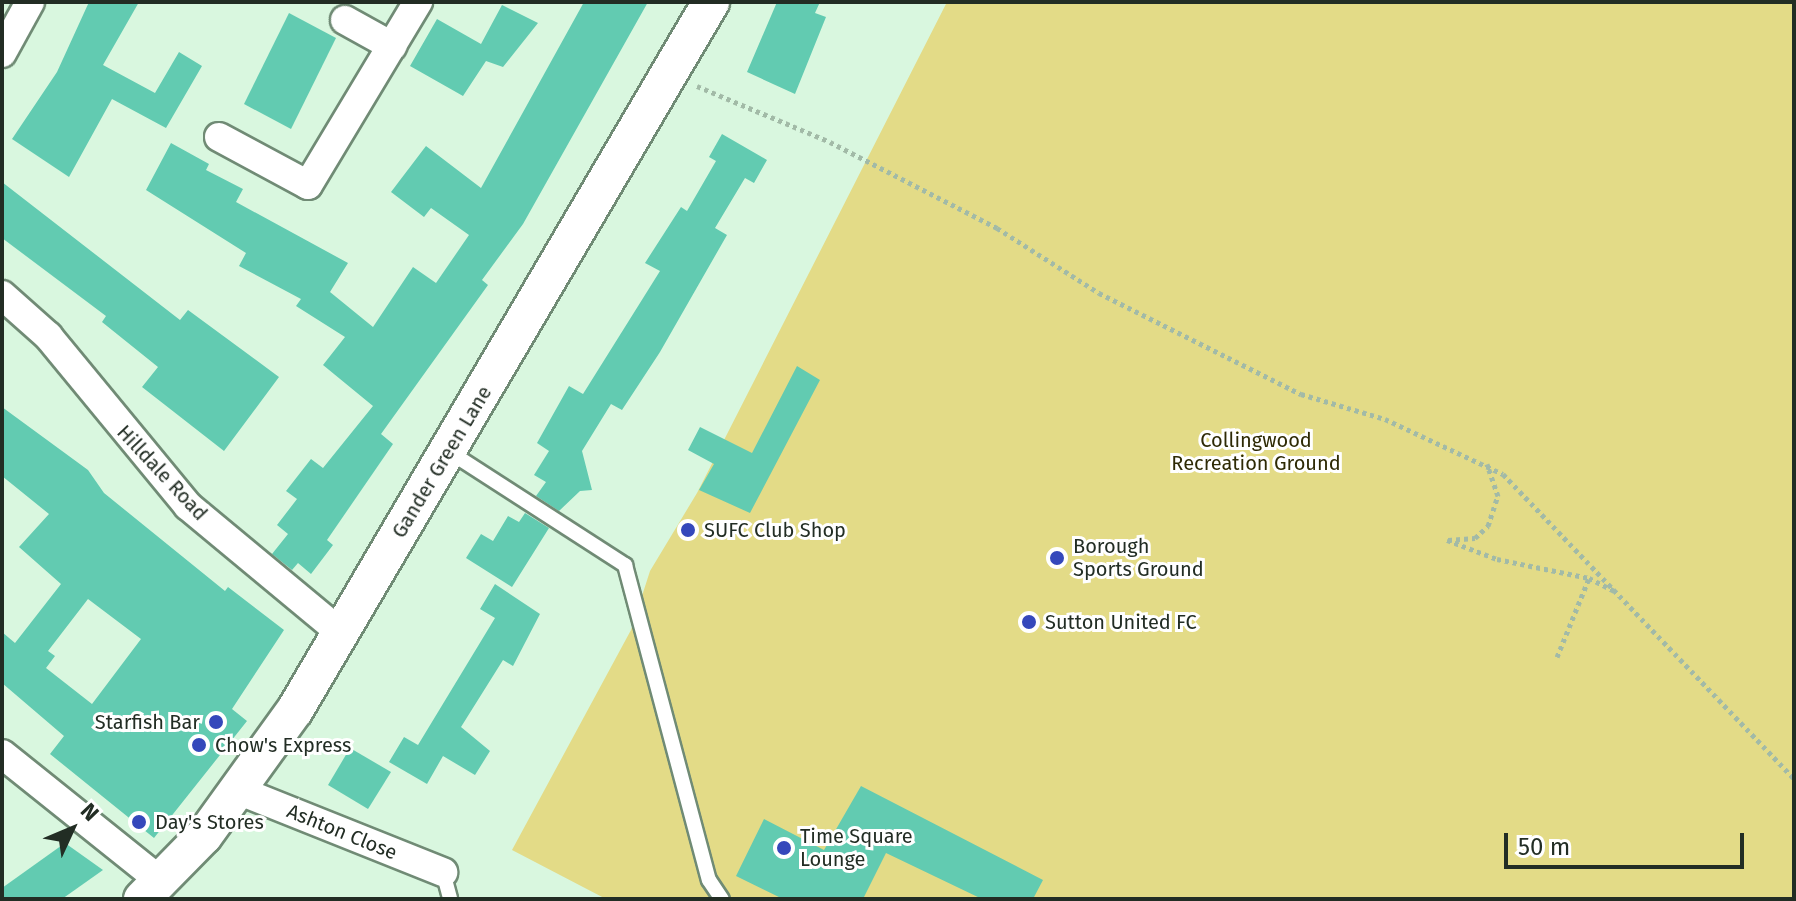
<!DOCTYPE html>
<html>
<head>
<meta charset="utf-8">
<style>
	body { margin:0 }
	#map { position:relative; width:1796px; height:901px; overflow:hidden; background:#d9f7df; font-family:"Fira Sans",sans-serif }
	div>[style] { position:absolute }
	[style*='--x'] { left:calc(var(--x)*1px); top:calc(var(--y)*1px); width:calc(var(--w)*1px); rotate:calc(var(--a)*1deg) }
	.green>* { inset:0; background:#e3db87 }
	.building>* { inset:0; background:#62cbb1 }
	.path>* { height:5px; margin-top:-2.5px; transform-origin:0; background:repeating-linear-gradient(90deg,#a2baa7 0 4px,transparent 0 8px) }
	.roads { filter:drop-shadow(2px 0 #708b75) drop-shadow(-2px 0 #708b75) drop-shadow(0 2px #708b75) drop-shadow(0 -2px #708b75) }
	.service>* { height:14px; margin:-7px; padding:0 7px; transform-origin:7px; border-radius:7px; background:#fff }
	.minor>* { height:28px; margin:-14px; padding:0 14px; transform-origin:14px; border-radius:14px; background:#fff }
	.tertiary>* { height:36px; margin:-18px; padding:0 18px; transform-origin:18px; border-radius:18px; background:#fff }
	.dots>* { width:22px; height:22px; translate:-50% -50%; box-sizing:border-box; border:4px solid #fff; border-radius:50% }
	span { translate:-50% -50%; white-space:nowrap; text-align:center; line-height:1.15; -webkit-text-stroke:6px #fff; paint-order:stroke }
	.park-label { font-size:20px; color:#2e2a05 }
	.street-label { font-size:20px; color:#222d24 }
	.poi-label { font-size:20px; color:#222d24 }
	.left { translate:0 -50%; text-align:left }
	.right { translate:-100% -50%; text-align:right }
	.frame { position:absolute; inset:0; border:4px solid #222d24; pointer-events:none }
	.north { position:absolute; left:32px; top:789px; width:80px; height:80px; -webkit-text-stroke:6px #fff; paint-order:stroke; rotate:46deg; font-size:22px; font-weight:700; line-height:32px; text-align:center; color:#222d24 }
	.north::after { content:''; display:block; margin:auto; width:28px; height:36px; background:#222d24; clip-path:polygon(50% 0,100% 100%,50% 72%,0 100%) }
	.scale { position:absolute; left:1504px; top:833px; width:240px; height:36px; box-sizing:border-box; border:4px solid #222d24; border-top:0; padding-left:10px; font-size:24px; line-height:28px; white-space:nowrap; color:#222d24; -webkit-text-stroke:6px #fff; paint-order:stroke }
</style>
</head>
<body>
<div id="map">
	<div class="green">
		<div style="clip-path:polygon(947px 2px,1794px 2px,1794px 899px,606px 899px,512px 850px,631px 630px,650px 571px,697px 493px)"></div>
	</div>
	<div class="building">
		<div style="clip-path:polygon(89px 2px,139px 2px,103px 65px,155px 93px,179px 52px,202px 66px,166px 128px,112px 99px,69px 177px,12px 139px,57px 72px)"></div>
		<div style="clip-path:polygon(584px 2px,648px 2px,523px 224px,482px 280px,488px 285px,381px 434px,393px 444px,327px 540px,333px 545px,311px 574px,298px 563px,292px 570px,272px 554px,288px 534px,277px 525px,297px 499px,286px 491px,311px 459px,323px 468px,373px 406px,323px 365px,345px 337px,296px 306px,301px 299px,239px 266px,246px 253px,146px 190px,171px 143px,209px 164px,206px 170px,243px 189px,236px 202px,348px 263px,330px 292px,373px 327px,413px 267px,436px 283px,469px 235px,431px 208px,424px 217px,391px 192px,426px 146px,481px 188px)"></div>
		<div style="clip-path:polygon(777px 2px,820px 2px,815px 13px,826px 17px,795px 94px,747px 72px)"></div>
		<div style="clip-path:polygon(502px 5px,538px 23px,503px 67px,486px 61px,463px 96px,410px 66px,437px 19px,481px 44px)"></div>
		<div style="clip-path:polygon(289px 13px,336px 38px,291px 129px,244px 104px)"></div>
		<div style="clip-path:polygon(722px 134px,767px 160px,754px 183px,745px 178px,715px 228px,727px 235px,660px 352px,622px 410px,611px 404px,582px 451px,592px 490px,580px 491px,559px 511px,536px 496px,546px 482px,534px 475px,549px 451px,537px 443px,569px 386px,583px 394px,660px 271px,645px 263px,681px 207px,687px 211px,716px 161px,709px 157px)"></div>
		<div style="clip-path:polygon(2px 182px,180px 320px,188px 310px,279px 377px,224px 451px,142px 387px,158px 367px,102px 322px,106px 316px,2px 238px)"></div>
		<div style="clip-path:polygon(797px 366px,820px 380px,750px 513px,699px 490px,714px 464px,688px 450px,700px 427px,752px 453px)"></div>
		<div style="clip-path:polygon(evenodd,2px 407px,88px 470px,104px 493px,225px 591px,228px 587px,284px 630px,232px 709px,247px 721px,154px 838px,50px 754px,64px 736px,2px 683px,2px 632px,15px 643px,61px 584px,19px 547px,49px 514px,2px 476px,2px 407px,88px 599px,141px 639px,92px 704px,46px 668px,55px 656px,48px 651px,88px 599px)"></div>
		<div style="clip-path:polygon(525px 513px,549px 528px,512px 587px,466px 558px,481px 534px,493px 541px,508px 516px,519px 522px)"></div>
		<div style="clip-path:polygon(495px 584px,540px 614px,513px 666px,503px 660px,461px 727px,490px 751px,475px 775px,443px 756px,427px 784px,389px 762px,404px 737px,418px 745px,495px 618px,480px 609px)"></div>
		<div style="clip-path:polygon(350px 748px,391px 772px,368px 809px,328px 785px)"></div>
		<div style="clip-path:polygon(861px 786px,1043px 880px,1033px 899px,982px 899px,886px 853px,863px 899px,783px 899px,736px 876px,764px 819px,824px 850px)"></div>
		<div style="clip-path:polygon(65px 843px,103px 870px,62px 899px,2px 899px,2px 888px)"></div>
	</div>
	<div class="path">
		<div style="--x:697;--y:86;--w:144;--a:22.8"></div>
		<div style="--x:830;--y:142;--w:188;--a:27.2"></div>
		<div style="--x:997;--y:228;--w:121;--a:32.5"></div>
		<div style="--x:1099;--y:293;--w:226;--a:26.6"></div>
		<div style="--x:1301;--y:394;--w:88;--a:16.6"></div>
		<div style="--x:1385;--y:419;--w:130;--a:25"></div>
		<div style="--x:1503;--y:474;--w:422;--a:46.3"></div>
		<div style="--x:1447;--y:540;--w:53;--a:20.8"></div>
		<div style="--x:1497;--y:559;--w:94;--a:11.7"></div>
		<div style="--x:1589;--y:578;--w:28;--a:27"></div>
		<div style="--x:1448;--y:540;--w:27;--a:-4"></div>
		<div style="--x:1475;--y:538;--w:18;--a:-43"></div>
		<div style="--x:1488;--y:526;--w:32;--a:-72"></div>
		<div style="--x:1498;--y:496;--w:34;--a:-109"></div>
		<div style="--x:1557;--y:657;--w:85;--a:-67.9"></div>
	</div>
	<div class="roads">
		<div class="service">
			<div style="--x:448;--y:451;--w:211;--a:32.8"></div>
			<div style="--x:625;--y:565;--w:326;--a:75.1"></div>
			<div style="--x:709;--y:880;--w:23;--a:56"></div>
			<div style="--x:443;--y:872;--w:28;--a:75"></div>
		</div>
		<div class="minor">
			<div style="--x:345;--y:20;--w:54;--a:29"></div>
			<div style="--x:2;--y:53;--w:58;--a:-61.2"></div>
			<div style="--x:219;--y:137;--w:101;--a:28.3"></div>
			<div style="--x:308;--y:185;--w:214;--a:-59"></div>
			<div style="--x:2;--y:295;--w:62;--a:41.7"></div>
			<div style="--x:48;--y:336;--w:220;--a:50.5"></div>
			<div style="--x:188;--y:506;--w:199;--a:39.7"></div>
			<div style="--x:2;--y:754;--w:205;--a:38.7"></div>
			<div style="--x:240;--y:791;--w:219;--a:21.8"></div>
		</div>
		<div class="tertiary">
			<div style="--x:142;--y:899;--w:88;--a:-45.5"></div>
			<div style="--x:204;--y:836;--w:155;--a:-54.2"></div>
			<div style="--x:295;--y:710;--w:821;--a:-59.56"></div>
		</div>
	</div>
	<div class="dots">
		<div style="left:688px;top:530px;background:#3548bb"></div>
		<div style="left:1057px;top:558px;background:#3548bb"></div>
		<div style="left:1029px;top:622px;background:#3548bb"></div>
		<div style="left:216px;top:722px;background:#3548bb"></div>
		<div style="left:199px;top:745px;background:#3548bb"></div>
		<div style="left:139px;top:822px;background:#3548bb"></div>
		<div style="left:784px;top:848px;background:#3548bb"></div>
	</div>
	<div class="park-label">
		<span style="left:1256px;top:452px">Collingwood<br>Recreation Ground</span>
	</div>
	<div class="street-label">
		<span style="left:442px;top:462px;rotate:-59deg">Gander Green Lane</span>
		<span style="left:162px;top:473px;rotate:47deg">Hilldale Road</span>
		<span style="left:342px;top:832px;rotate:22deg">Ashton Close</span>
	</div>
	<div class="poi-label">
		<span class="left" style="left:704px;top:530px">SUFC Club Shop</span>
		<span class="left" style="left:1073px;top:558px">Borough<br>Sports Ground</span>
		<span class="left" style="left:1045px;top:622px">Sutton United FC</span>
		<span class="right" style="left:200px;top:722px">Starfish Bar</span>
		<span class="left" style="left:215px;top:745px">Chow's Express</span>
		<span class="left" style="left:155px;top:822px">Day's Stores</span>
		<span class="left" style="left:800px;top:848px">Time Square<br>Lounge</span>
	</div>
	<div class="frame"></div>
	<div class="north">N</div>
	<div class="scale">50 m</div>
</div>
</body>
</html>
